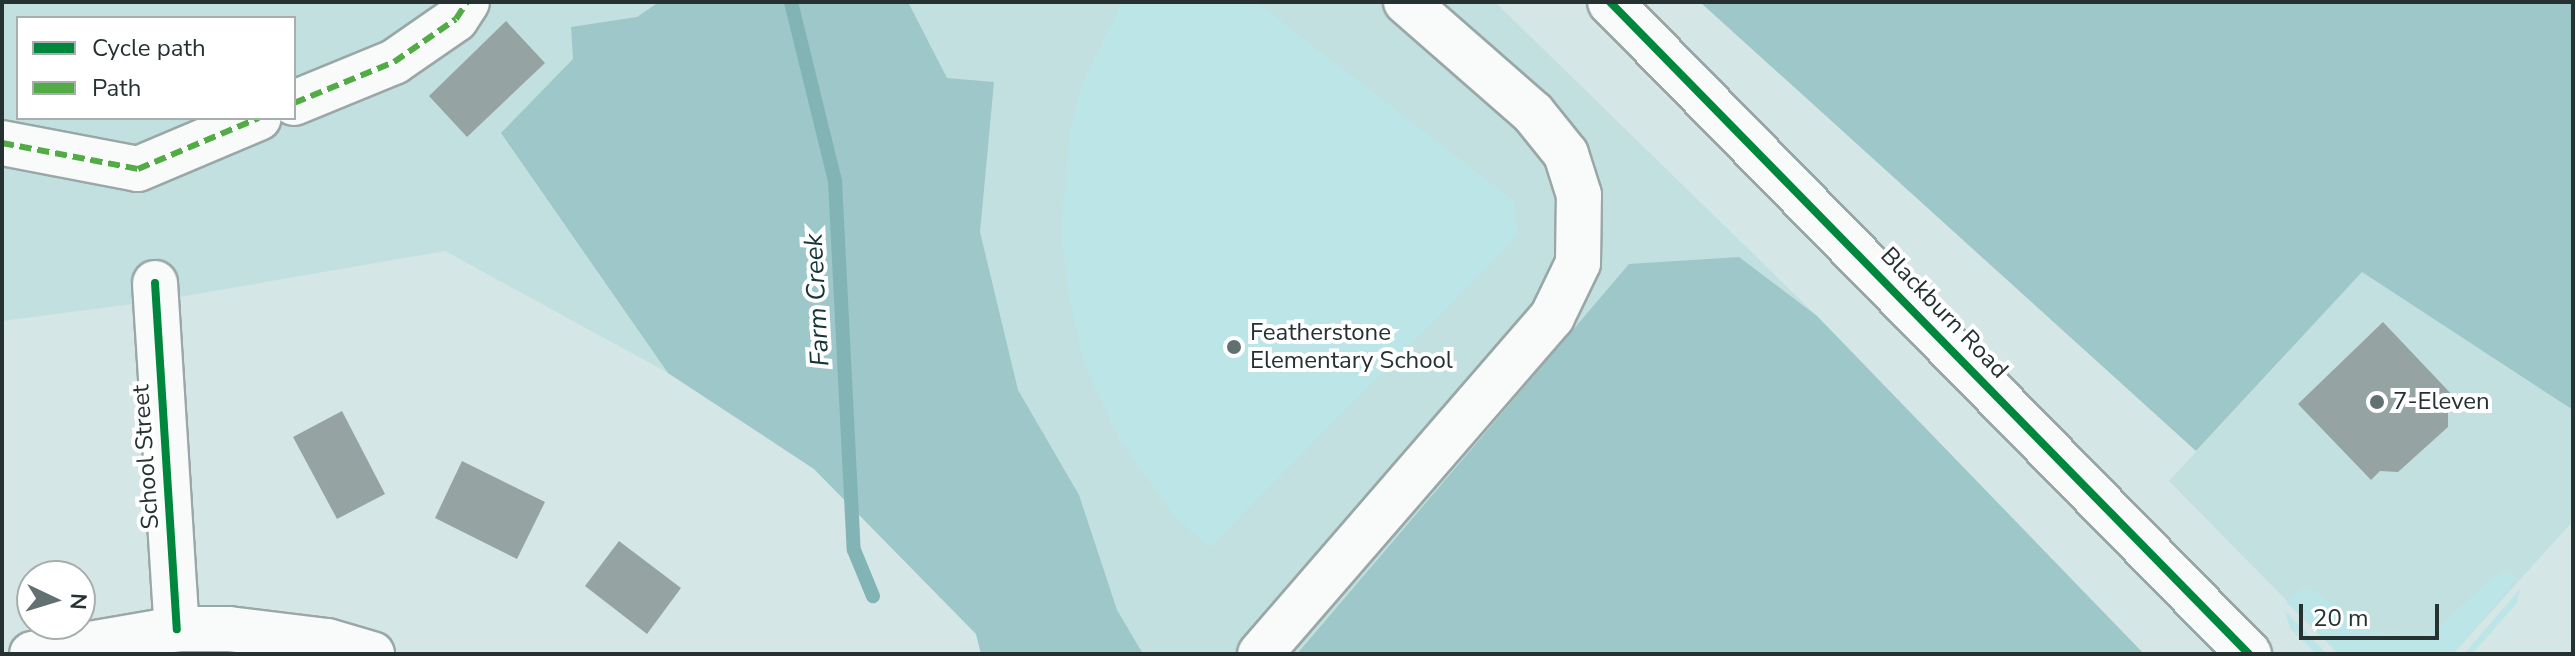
<!DOCTYPE html>
<html>
<head>
<meta charset="utf-8">
<style>
	body { margin:0 }
	#map { position:relative; width:2575px; height:656px; overflow:hidden; background:#d5e6e6; font-family:"Nunito Sans",sans-serif }
	div>[style] { position:absolute }
	[style*='--x'] { left:calc(var(--x)*1px); top:calc(var(--y)*1px); width:calc(var(--w)*1px); rotate:calc(var(--a)*1deg) }
	.built>* { inset:0; background:#c2e0e0 }
	.green>* { inset:0; background:#bce5e7 }
	.forest>* { inset:0; background:#9dc7c8 }
	.stream>* { height:14px; margin:-7px; padding:0 7px; transform-origin:7px; border-radius:7px; background:#83b4b5 }
	.building>* { inset:0; background:#96a3a3 }
	.roads { filter:drop-shadow(2px 0 #9aa7a7) drop-shadow(-2px 0 #9aa7a7) drop-shadow(0 2px #9aa7a7) drop-shadow(0 -2px #9aa7a7) }
	.minor>* { height:44px; margin:-22px; padding:0 22px; transform-origin:22px; border-radius:22px; background:#f9fbfb }
	.quiet>* { height:6px; margin-top:-3px; transform-origin:0; background:repeating-linear-gradient(90deg,#53ab45 0 12px,transparent 0 18px) }
	.cycleway>* { height:8px; margin:-4px; padding:0 4px; transform-origin:4px; border-radius:4px; background:#00873e }
	.dots>* { width:22px; height:22px; translate:-50% -50%; box-sizing:border-box; border:4px solid #fff; border-radius:50% }
	span { translate:-50% -50%; white-space:nowrap; text-align:center; line-height:1.15; -webkit-text-stroke:8px #fff; paint-order:stroke }
	.street-label { font-size:24px; color:#263132 }
	.poi-label { font-size:24px; color:#263132 }
	.left { translate:0 -50%; text-align:left }
	.water-label { font-size:26px; color:#143435; font-style:italic }
	.frame { position:absolute; inset:0; border:4px solid #263132; pointer-events:none }
	.legend { position:absolute; left:16px; top:16px; width:280px; height:104px; box-sizing:border-box; background:#fff; border:2px solid #a8adad; margin:0; padding:10px 14px; list-style:none; font-size:24px; color:#263132 }
	.legend li { display:flex; align-items:center; gap:16px; height:40px }
	.legend b { width:40px; border:2px solid #a8adad }
	.north { position:absolute; left:16px; top:560px; width:80px; height:80px; box-sizing:border-box; background:#fff; border:2px solid #a8adad; border-radius:50%; rotate:94deg; font-size:22px; font-weight:700; line-height:32px; text-align:center; color:#263132 }
	.north::after { content:''; display:block; margin:auto; width:28px; height:36px; background:#637071; clip-path:polygon(50% 0,100% 100%,50% 72%,0 100%) }
	.scale { position:absolute; left:2299px; top:604px; width:140px; height:36px; box-sizing:border-box; border:4px solid #263132; border-top:0; padding-left:10px; font-size:24px; line-height:28px; white-space:nowrap; color:#263132; -webkit-text-stroke:6px #fff; paint-order:stroke }
</style>
</head>
<body>
<div id="map">
	<div class="built">
		<div style="clip-path:polygon(evenodd,2px 2px,1495px 2px,1817px 316px,2144px 654px,981px 654px,976px 634px,814px 469px,668px 373px,445px 251px,156px 301px,2px 321px,2px 2px,18px 18px,294px 18px,294px 118px,18px 118px,18px 18px)"></div>
		<div style="clip-path:polygon(2362px 272px,2573px 410px,2573px 521px,2453px 654px,2339px 654px,2169px 481px)"></div>
	</div>
	<div class="green">
		<div style="clip-path:polygon(1122px 2px,1256px 2px,1514px 201px,1518px 235px,1210px 547px,1175px 517px,1121px 442px,1085px 366px,1069px 298px,1061px 230px,1070px 131px,1081px 87px)"></div>
		<div style="clip-path:polygon(2504px 573px,2518px 578px,2453px 654px,2339px 654px,2286px 602px,2300px 589px,2312px 589px,2366px 630px,2424px 640px,2492px 578px)"></div>
		<div style="clip-path:polygon(2520px 589px,2517px 603px,2472px 654px,2464px 654px)"></div>
		<div style="clip-path:polygon(2285px 611px,2327px 654px,2316px 654px,2290px 628px)"></div>
	</div>
	<div class="forest">
		<div style="clip-path:polygon(659px 2px,908px 2px,947px 78px,994px 82px,980px 232px,1018px 390px,1079px 495px,1117px 610px,1143px 654px,981px 654px,976px 634px,814px 469px,668px 373px,501px 133px,573px 59px,571px 27px,637px 17px)"></div>
		<div style="clip-path:polygon(1700px 2px,2573px 2px,2573px 410px,2362px 272px,2196px 451px)"></div>
		<div style="clip-path:polygon(1739px 257px,1817px 316px,2144px 654px,1297px 654px,1629px 264px)"></div>
	</div>
	<div class="stream">
		<div style="--x:791;--y:2;--w:184;--a:76.2"></div>
		<div style="--x:835;--y:181;--w:369;--a:87.1"></div>
		<div style="--x:854;--y:550;--w:50;--a:67.6"></div>
	</div>
	<div class="building">
		<div style="clip-path:polygon(506px 21px,545px 63px,467px 137px,429px 96px)"></div>
		<div style="clip-path:polygon(2383px 322px,2456px 399px,2448px 407px,2448px 427px,2398px 472px,2380px 471px,2371px 480px,2298px 404px)"></div>
		<div style="clip-path:polygon(342px 411px,385px 494px,337px 519px,293px 437px)"></div>
		<div style="clip-path:polygon(462px 461px,545px 502px,517px 559px,435px 518px)"></div>
		<div style="clip-path:polygon(619px 541px,681px 588px,647px 634px,585px 586px)"></div>
	</div>
	<div class="roads">
		<div class="minor">
			<div style="--x:1610;--y:2;--w:913;--a:45.58"></div>
			<div style="--x:294;--y:103;--w:108;--a:-22.3"></div>
			<div style="--x:394;--y:62;--w:75;--a:-34.7"></div>
			<div style="--x:456;--y:19;--w:20;--a:-57"></div>
			<div style="--x:2;--y:143;--w:138;--a:10.8"></div>
			<div style="--x:138;--y:169;--w:131;--a:-22.9"></div>
			<div style="--x:155;--y:283;--w:347;--a:86.4"></div>
			<div style="--x:32;--y:654;--w:147;--a:-9.8"></div>
			<div style="--x:177;--y:629;--w:52;--a:0"></div>
			<div style="--x:229;--y:629;--w:99;--a:7"></div>
			<div style="--x:327;--y:641;--w:47;--a:16.1"></div>
			<div style="--x:1260;--y:654;--w:446;--a:-49.1"></div>
			<div style="--x:1552;--y:317;--w:60;--a:-64.3"></div>
			<div style="--x:1578;--y:263;--w:68;--a:-89.2"></div>
			<div style="--x:1579;--y:195;--w:43;--a:-107.6"></div>
			<div style="--x:1566;--y:154;--w:53;--a:-128.8"></div>
			<div style="--x:1533;--y:113;--w:169;--a:-138.8"></div>
		</div>
	</div>
	<div class="quiet">
		<div style="--x:294;--y:103;--w:108;--a:-22.3"></div>
		<div style="--x:394;--y:62;--w:75;--a:-34.7"></div>
		<div style="--x:456;--y:19;--w:20;--a:-57"></div>
		<div style="--x:2;--y:143;--w:138;--a:10.8"></div>
		<div style="--x:138;--y:169;--w:131;--a:-22.9"></div>
	</div>
	<div class="cycleway">
		<div style="--x:1610;--y:2;--w:913;--a:45.58"></div>
		<div style="--x:155;--y:283;--w:347;--a:86.4"></div>
	</div>
	<div class="dots">
		<div style="left:1234px;top:347px;background:#637071"></div>
		<div style="left:2377px;top:402px;background:#637071"></div>
	</div>
	<div class="street-label">
		<span style="left:1944px;top:313px;rotate:46deg">Blackburn Road</span>
		<span style="left:146px;top:457px;rotate:-94deg">School Street</span>
	</div>
	<div class="poi-label">
		<span class="left" style="left:1250px;top:347px">Featherstone<br>Elementary School</span>
		<span class="left" style="left:2393px;top:402px">7-Eleven</span>
	</div>
	<div class="water-label">
		<span style="left:817px;top:300px;rotate:-93deg">Farm Creek</span>
	</div>
	<div class="frame"></div>
	<ul class="legend">
	<li><b style="height:10px;background:#00873e"></b>Cycle path</li>
	<li><b style="height:10px;background:#53ab45"></b>Path</li>
	</ul>
	<div class="north">N</div>
	<div class="scale">20 m</div>
</div>
</body>
</html>
